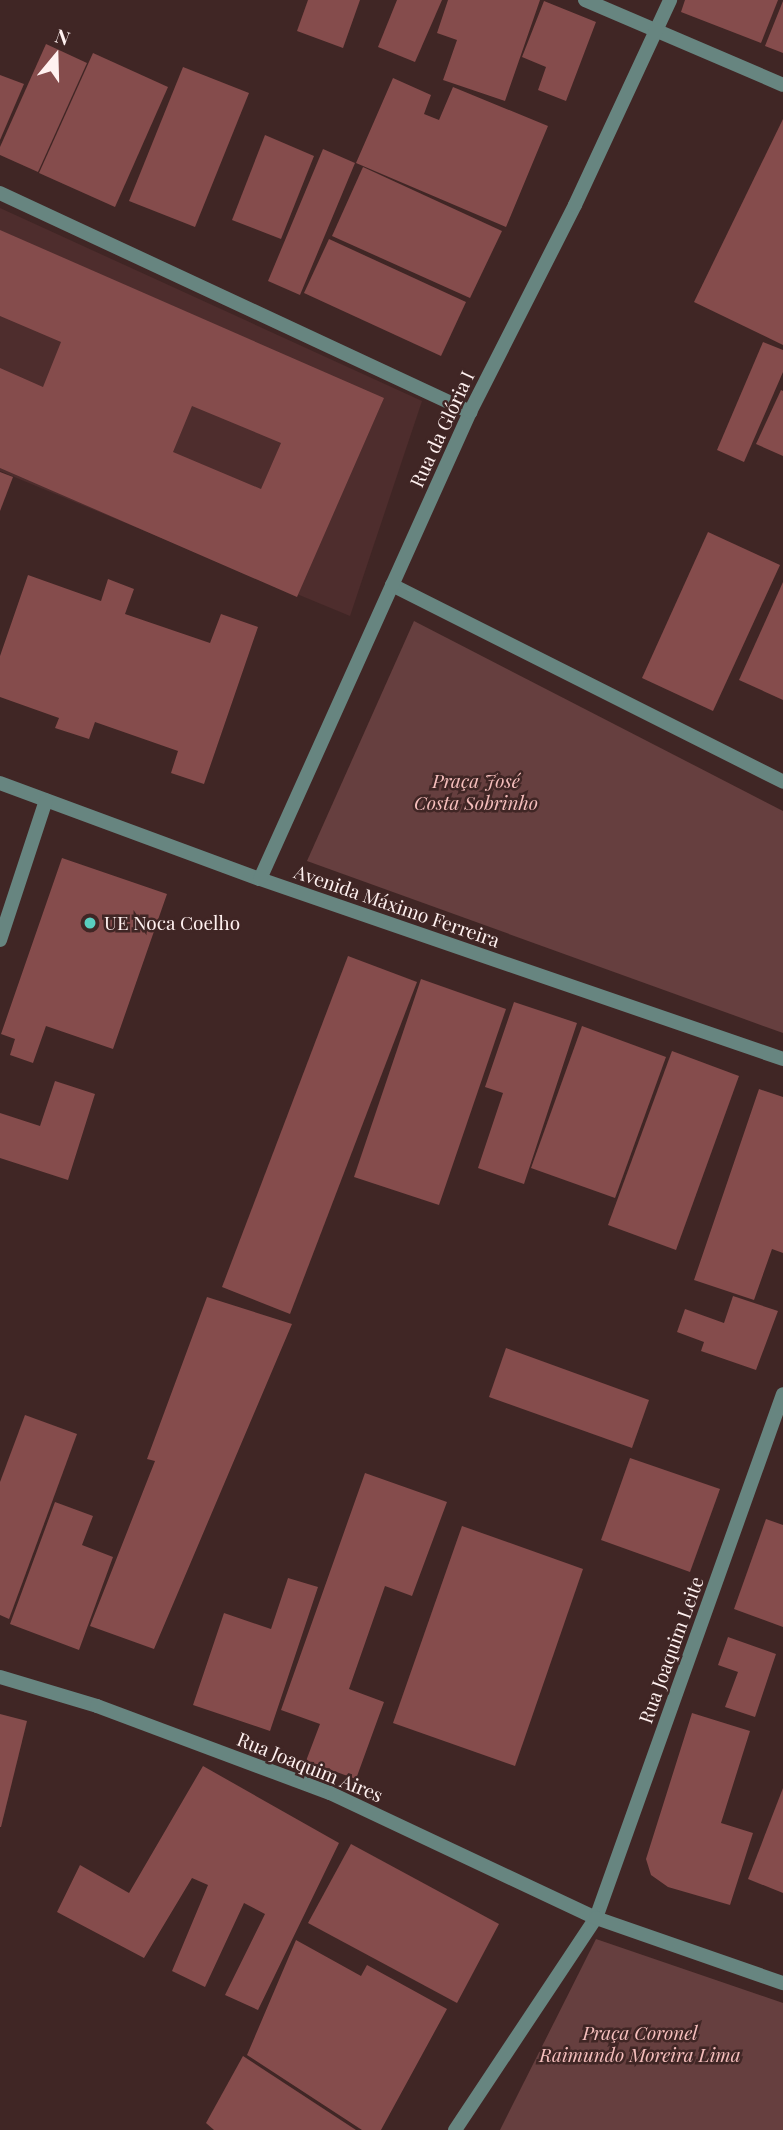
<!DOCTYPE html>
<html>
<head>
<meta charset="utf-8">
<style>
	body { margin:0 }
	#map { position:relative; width:783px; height:2130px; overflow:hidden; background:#402625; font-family:"Playfair Display",serif }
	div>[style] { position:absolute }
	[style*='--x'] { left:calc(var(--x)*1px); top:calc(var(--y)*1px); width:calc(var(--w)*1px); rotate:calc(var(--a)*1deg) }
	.built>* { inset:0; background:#4e2d2d }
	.green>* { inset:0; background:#663f3f }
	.building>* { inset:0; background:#854c4c }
	.minor>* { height:14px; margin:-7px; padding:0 7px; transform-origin:7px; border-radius:7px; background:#678580 }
	.tertiary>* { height:14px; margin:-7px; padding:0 7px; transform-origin:7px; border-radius:7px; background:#678580 }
	.dots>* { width:19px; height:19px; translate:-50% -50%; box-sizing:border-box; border:4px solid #402625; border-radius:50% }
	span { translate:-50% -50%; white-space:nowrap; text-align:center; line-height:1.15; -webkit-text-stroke:5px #402625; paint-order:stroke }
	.street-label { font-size:19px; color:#fff1f0 }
	.park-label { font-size:19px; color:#f5bebc; font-style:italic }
	.poi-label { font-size:19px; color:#fff1f0 }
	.left { translate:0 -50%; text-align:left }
	.north { position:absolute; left:21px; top:21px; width:70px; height:70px; -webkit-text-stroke:5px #402625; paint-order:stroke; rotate:19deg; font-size:19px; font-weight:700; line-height:28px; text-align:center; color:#fff1f0 }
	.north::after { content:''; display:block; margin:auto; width:24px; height:32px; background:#fff1f0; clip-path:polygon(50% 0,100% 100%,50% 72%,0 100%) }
</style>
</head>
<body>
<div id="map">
	<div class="built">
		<div style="clip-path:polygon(0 208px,422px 401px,350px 616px,0 471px)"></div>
	</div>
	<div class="green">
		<div style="clip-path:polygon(414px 621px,783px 811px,783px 1033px,307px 861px)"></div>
		<div style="clip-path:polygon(596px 1939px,783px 2003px,783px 2130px,500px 2130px)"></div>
	</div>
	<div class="building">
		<div style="clip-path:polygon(308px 0,360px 0,343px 48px,297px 31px)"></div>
		<div style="clip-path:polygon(397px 0,442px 0,415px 62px,378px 47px)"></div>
		<div style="clip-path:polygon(448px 0,540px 0,505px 101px,443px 80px,457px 40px,437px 33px)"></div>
		<div style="clip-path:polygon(685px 0,778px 0,761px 43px,681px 12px)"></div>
		<div style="clip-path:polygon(544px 1px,596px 22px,566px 101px,538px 90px,546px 67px,522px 57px)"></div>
		<div style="clip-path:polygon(783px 1px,783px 53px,765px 46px)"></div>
		<div style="clip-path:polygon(46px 44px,87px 63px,38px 172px,0 155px,0 147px)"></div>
		<div style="clip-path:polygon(93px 53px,168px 87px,115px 207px,39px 173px)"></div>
		<div style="clip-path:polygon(183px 67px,249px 93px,195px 227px,129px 201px)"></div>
		<div style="clip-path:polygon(0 75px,24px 84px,0 140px)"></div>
		<div style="clip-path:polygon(393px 78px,431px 95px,424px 114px,439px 120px,453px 87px,548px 126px,506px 227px,356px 163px)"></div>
		<div style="clip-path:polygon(783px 119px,783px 345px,694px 302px)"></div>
		<div style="clip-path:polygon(265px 135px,314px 156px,281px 239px,232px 220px)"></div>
		<div style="clip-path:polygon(323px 149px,355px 163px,300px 295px,268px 281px)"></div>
		<div style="clip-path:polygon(363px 167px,502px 231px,470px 298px,332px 236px)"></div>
		<div style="clip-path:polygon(evenodd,0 230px,384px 398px,297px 597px,0 468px,0 368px,43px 387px,61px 342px,0 316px,0 230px,192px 406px,281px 443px,261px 489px,173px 452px,192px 406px)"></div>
		<div style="clip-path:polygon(329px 239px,466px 302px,441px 356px,304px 293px)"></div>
		<div style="clip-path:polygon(763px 342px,783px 350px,783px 372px,744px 462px,717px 450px)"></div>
		<div style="clip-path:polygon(781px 390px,783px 391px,783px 456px,756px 444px)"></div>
		<div style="clip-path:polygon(0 472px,13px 477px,0 511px)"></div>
		<div style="clip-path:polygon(708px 532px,780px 565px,713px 711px,642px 678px)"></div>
		<div style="clip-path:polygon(28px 575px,101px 601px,108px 579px,134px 589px,125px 614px,210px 643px,221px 614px,258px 627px,204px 784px,171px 773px,178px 751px,95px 722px,89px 739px,55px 728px,59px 718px,0 697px,0 656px)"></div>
		<div style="clip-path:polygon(783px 582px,783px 700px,739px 680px)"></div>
		<div style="clip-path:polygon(62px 858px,167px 894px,113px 1049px,46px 1026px,33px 1063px,10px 1055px,15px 1039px,1px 1034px)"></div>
		<div style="clip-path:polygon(348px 956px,417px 982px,290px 1314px,222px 1287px)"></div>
		<div style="clip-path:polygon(421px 979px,506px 1009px,439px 1205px,354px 1177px)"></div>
		<div style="clip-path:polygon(514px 1002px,577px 1023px,524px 1184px,478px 1168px,503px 1093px,485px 1087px)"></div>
		<div style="clip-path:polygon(582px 1026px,666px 1057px,615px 1198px,531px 1168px)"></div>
		<div style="clip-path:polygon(672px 1051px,739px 1076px,676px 1250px,608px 1225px)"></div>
		<div style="clip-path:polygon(55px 1081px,95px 1094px,68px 1180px,0 1158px,0 1113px,40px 1126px)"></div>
		<div style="clip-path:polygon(759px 1089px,783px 1097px,783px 1253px,772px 1249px,754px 1300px,694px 1280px)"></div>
		<div style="clip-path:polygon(733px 1296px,778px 1311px,756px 1370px,701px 1351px,704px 1342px,677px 1332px,685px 1309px,724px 1323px)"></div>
		<div style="clip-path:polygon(207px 1297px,292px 1324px,154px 1649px,90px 1626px,155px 1461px,147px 1459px)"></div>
		<div style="clip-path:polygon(506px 1348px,649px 1400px,632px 1448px,489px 1397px)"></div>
		<div style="clip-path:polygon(25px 1415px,77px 1434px,9px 1619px,0 1615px,0 1482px)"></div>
		<div style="clip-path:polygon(630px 1458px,720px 1489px,690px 1572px,601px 1540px)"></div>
		<div style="clip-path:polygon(365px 1473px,447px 1502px,412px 1596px,385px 1586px,349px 1689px,384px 1702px,356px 1779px,306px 1761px,320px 1724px,281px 1710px)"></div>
		<div style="clip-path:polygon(55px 1502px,93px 1516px,82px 1545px,113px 1557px,79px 1650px,10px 1624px)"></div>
		<div style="clip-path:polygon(766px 1519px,783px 1525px,783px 1627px,734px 1609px)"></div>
		<div style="clip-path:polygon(462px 1526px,583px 1569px,515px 1766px,393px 1723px)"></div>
		<div style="clip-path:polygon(288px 1578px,318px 1587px,270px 1731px,193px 1705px,224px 1613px,271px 1629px)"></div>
		<div style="clip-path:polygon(728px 1637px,776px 1654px,755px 1717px,725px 1707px,738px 1672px,718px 1665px)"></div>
		<div style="clip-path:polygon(692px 1713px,750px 1731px,721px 1823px,753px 1833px,730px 1905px,668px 1887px,651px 1875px,646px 1859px)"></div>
		<div style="clip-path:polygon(0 1714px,27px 1721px,1px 1827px,0 1827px)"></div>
		<div style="clip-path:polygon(203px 1766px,339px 1843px,258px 2010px,225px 1995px,265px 1914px,244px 1903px,205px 1987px,172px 1971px,208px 1885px,192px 1878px,144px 1958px,57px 1912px,80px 1865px,129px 1893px)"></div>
		<div style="clip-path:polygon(783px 1788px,783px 1893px,748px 1879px)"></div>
		<div style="clip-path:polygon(351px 1844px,499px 1924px,457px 2003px,308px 1923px)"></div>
		<div style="clip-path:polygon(296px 1940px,361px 1976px,367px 1965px,447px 2009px,381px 2130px,362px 2130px,247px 2055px)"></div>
		<div style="clip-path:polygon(243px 2056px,356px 2130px,214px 2130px,206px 2123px)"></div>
	</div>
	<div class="minor">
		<div style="--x:585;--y:0;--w:215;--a:23.2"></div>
		<div style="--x:0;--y:193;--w:519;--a:24.98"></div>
		<div style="--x:392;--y:585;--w:438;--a:26.7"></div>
		<div style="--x:0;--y:783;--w:277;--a:20.3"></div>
		<div style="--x:260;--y:879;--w:553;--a:18.99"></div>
		<div style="--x:260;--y:879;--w:512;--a:-65.79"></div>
		<div style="--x:470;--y:412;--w:232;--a:-63.1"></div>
		<div style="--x:575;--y:205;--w:226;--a:-65.1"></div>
		<div style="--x:0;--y:940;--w:147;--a:-71.8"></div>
		<div style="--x:455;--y:2130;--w:255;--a:-56.4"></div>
		<div style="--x:596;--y:1918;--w:556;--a:-70.36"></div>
	</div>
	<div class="tertiary">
		<div style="--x:0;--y:1677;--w:101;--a:16.6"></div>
		<div style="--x:97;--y:1706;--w:249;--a:20.5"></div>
		<div style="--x:330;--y:1793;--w:294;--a:25.2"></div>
		<div style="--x:596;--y:1918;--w:198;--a:19.2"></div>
	</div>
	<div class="dots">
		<div style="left:90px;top:923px;background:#59cebf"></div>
	</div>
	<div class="street-label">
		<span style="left:442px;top:429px;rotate:-65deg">Rua da Glória I</span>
		<span style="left:397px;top:906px;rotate:19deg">Avenida Máximo Ferreira</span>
		<span style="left:671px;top:1650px;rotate:-70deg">Rua Joaquim Leite</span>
		<span style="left:310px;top:1767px;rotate:22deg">Rua Joaquim Aires</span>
	</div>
	<div class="park-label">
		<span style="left:476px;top:792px">Praça José<br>Costa Sobrinho</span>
		<span style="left:640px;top:2044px">Praça Coronel<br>Raimundo Moreira Lima</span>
	</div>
	<div class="poi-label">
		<span class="left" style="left:104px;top:923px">UE Noca Coelho</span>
	</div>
	<div class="north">N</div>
</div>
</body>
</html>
